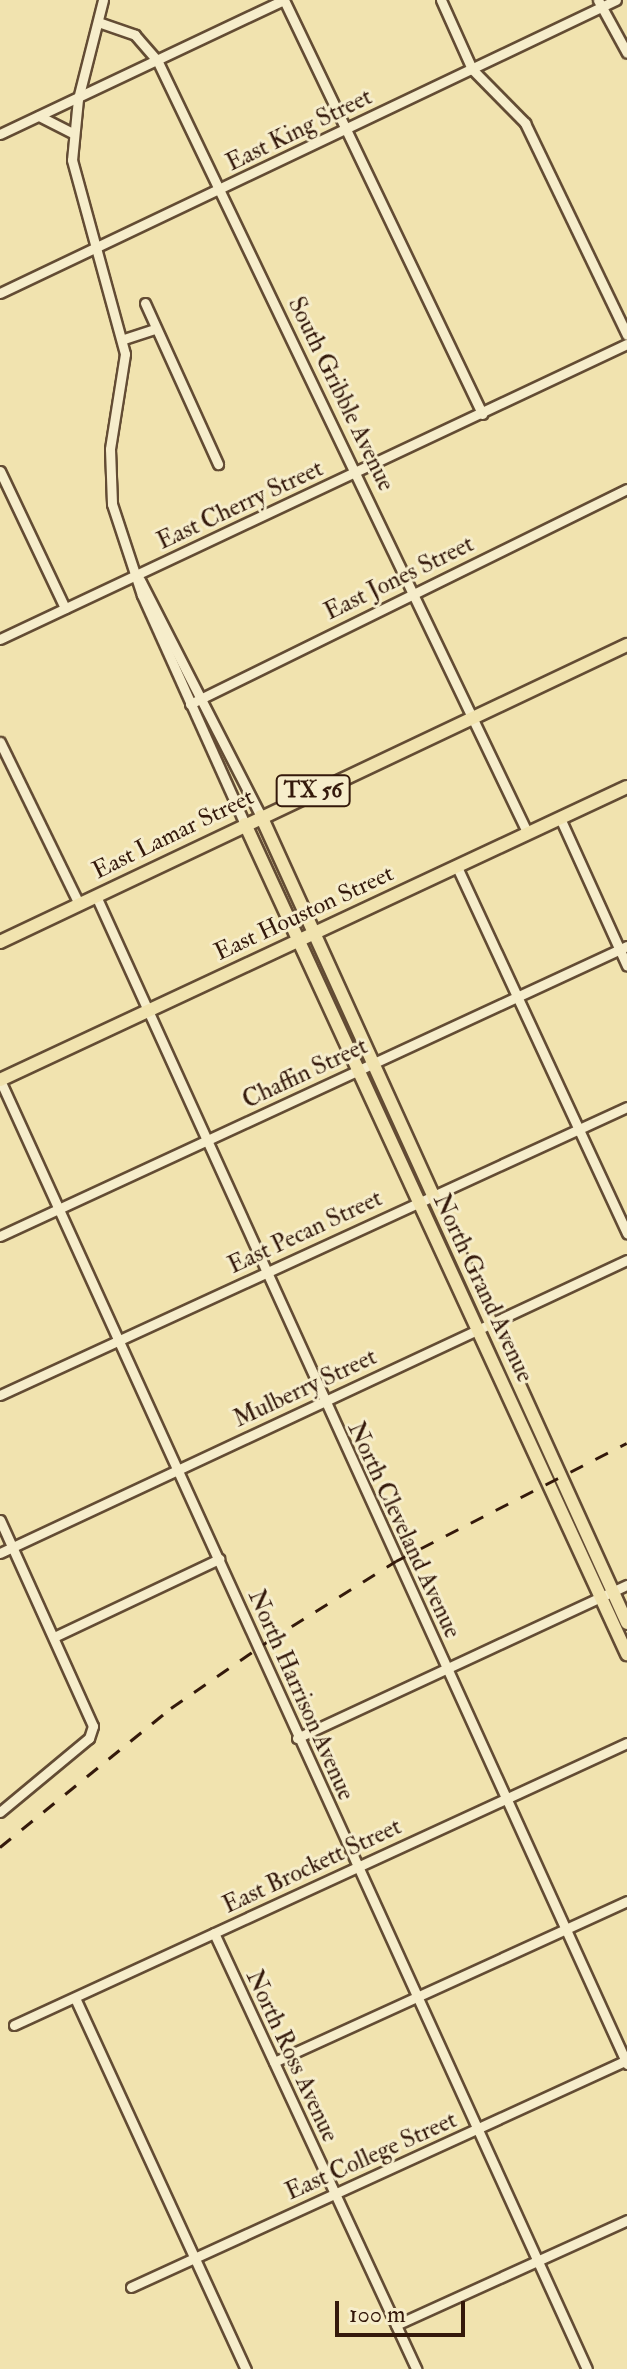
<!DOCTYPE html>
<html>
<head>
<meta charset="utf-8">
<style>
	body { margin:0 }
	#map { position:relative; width:627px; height:2369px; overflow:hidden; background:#f1e3af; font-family:"IM FELL Double Pica",serif }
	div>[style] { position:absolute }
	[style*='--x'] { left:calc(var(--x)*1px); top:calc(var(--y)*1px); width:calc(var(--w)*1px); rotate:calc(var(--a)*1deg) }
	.roads { filter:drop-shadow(2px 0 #634c34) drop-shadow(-2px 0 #634c34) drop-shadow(0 2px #634c34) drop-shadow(0 -2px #634c34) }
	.minor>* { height:9px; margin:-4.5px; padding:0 4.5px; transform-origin:4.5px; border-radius:4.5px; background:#f6edcb }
	.major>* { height:12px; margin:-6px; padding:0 6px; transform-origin:6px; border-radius:6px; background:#f1e3af }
	.rail>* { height:3px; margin-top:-1.5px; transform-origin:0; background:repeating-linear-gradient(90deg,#34190b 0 14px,transparent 0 28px) }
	span { translate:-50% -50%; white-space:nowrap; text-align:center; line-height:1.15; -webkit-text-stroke:6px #f6edcb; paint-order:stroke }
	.shield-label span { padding:2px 6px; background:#f6edcb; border:2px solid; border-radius:6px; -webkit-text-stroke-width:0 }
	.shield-label { font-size:22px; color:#34190b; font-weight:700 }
	.street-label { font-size:24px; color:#34190b }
	.scale { position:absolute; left:335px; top:2301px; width:130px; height:36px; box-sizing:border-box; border:4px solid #34190b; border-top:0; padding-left:10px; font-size:24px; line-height:28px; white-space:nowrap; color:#34190b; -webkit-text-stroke:6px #f6edcb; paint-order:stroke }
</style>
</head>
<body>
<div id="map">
	<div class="roads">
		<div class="minor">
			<div style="--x:103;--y:0;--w:102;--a:104.2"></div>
			<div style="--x:78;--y:99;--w:61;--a:95.6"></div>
			<div style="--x:72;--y:160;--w:201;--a:74.7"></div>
			<div style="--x:125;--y:354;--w:96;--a:99"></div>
			<div style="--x:110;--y:449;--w:55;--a:87.9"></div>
			<div style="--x:112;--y:504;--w:96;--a:71.8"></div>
			<div style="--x:142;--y:595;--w:251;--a:65.8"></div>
			<div style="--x:284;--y:0;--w:459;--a:64.4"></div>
			<div style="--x:441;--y:0;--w:76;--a:65.8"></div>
			<div style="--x:472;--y:69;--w:76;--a:45.5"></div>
			<div style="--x:525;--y:123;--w:235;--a:64.3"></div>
			<div style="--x:598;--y:0;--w:60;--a:61.3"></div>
			<div style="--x:101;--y:23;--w:36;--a:19"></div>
			<div style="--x:135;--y:35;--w:33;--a:49"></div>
			<div style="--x:157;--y:60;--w:856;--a:64.39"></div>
			<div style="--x:39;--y:116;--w:37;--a:27"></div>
			<div style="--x:0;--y:134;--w:314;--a:-25.3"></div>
			<div style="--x:0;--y:293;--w:682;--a:-25.44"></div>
			<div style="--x:145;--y:303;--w:177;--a:65.6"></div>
			<div style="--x:124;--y:339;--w:33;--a:-18"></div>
			<div style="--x:0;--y:471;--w:152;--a:64.6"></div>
			<div style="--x:140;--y:580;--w:265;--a:62.9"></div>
			<div style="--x:0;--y:639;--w:693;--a:-25.2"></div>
			<div style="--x:190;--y:704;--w:487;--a:-26.2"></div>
			<div style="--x:0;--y:742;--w:180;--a:64"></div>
			<div style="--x:560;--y:818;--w:162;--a:65.6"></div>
			<div style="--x:457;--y:867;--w:404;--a:65.1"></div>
			<div style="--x:96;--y:896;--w:1283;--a:65.55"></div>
			<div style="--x:0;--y:1080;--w:1416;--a:65.52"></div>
			<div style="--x:0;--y:1236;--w:691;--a:-24.82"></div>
			<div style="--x:0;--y:1395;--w:690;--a:-24.67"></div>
			<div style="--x:0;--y:1520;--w:226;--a:65.7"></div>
			<div style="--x:93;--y:1726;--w:13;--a:108"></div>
			<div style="--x:89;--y:1738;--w:116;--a:140.3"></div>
			<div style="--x:0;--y:1553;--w:692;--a:-25.05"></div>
			<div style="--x:54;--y:1637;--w:183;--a:-25.3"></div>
			<div style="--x:297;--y:1738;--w:364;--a:-24.9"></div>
			<div style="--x:214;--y:1933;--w:481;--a:65.1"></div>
			<div style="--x:75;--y:1998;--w:409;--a:65.3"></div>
			<div style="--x:14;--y:2025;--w:675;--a:-24.7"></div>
			<div style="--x:274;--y:2062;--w:388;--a:-24.5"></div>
			<div style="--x:131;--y:2287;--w:545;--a:-24.59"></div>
			<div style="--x:396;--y:2325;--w:254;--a:-24.4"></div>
		</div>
		<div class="major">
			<div style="--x:261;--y:816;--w:886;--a:65.6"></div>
			<div style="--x:245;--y:824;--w:914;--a:65.29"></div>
			<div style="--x:0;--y:942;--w:694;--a:-25.35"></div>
			<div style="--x:0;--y:1080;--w:692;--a:-25.05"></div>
		</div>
	</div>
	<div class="rail">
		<div style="--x:0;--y:1847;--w:220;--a:-39.1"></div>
		<div style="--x:171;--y:1708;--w:118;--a:-34.6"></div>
		<div style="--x:268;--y:1641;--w:151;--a:-32"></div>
		<div style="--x:396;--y:1561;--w:259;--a:-27.1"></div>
	</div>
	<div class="shield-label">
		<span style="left:313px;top:791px">TX 56</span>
	</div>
	<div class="street-label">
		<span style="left:299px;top:130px;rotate:-26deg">East King Street</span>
		<span style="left:341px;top:394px;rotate:64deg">South Gribble Avenue</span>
		<span style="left:240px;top:505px;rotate:-25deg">East Cherry Street</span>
		<span style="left:399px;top:578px;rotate:-26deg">East Jones Street</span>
		<span style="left:173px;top:834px;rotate:-26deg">East Lamar Street</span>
		<span style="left:304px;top:913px;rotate:-25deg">East Houston Street</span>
		<span style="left:305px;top:1073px;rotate:-25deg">Chaffin Street</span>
		<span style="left:305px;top:1232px;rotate:-25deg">East Pecan Street</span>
		<span style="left:483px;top:1288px;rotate:65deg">North Grand Avenue</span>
		<span style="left:305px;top:1388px;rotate:-25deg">Mulberry Street</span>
		<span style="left:404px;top:1530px;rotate:65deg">North Cleveland Avenue</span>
		<span style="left:301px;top:1695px;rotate:66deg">North Harrison Avenue</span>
		<span style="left:312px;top:1866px;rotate:-25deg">East Brockett Street</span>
		<span style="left:292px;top:2056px;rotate:65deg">North Ross Avenue</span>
		<span style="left:371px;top:2156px;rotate:-24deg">East College Street</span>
	</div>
	<div class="scale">100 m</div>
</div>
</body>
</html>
